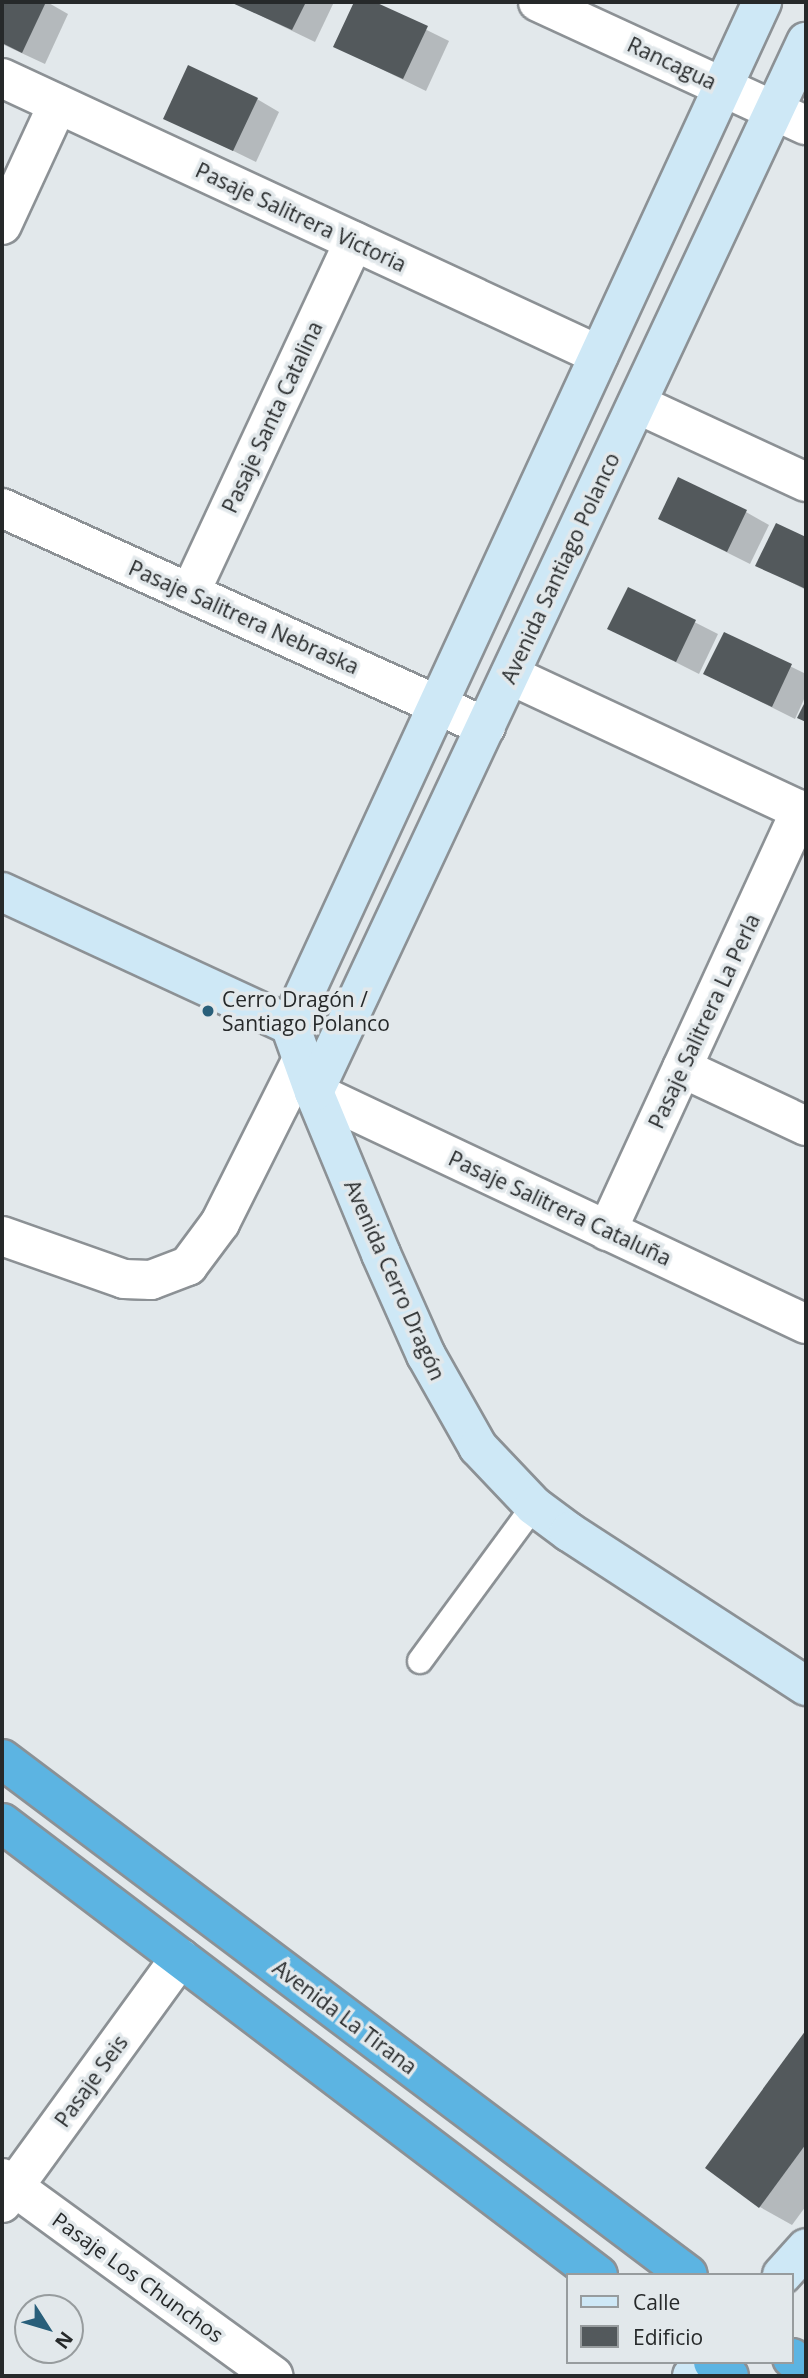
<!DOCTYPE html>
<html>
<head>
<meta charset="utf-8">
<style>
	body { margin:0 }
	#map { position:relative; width:808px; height:2378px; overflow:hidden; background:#e2e8eb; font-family:"Open Sans",sans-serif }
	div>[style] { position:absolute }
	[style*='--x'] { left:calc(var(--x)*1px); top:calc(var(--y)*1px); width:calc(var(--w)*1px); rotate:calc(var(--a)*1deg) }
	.shadow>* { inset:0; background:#0003 }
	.building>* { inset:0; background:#53595c }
	.roads { filter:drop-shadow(2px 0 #8c9195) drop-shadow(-2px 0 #8c9195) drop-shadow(0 2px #8c9195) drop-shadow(0 -2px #8c9195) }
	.lane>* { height:24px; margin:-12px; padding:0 12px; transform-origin:12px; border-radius:12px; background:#fff }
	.street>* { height:38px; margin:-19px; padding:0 19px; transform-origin:19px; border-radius:19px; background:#fff }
	.secondary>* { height:38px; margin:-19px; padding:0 19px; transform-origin:19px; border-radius:19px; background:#cee8f6 }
	.highway>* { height:38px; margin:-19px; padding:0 19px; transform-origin:19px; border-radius:19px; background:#5cb4e2 }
	.dots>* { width:19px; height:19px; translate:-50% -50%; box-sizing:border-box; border:4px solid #e2e8eb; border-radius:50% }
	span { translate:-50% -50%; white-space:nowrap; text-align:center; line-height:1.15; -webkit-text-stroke:7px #e2e8eb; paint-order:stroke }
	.street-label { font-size:21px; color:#26292a }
	.poi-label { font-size:21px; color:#26292a }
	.left { translate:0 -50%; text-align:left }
	.frame { position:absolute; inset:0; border:4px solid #26292a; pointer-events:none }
	.legend { position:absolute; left:566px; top:2273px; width:228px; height:91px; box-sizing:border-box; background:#e2e8eb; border:2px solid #979c9e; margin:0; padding:9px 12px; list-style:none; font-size:21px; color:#26292a }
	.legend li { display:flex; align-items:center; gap:14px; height:35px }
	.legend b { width:35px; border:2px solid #979c9e }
	.north { position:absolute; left:14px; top:2294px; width:70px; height:70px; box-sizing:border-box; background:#e2e8eb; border:2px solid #979c9e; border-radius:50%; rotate:127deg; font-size:19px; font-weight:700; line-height:28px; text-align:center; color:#26292a }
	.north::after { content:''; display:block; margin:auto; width:24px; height:32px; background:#295f7a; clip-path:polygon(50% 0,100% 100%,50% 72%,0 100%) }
</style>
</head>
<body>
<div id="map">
	<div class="shadow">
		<div style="clip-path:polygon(2px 2px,47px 2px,68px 14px,45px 64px,2px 44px)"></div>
		<div style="clip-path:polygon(232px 2px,334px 2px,315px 42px)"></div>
		<div style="clip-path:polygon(356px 2px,370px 2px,449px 41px,426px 91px,336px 47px)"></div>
		<div style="clip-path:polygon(257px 99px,279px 112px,256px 162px,166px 118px)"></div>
		<div style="clip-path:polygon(746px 512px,769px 525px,750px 564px,660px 519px)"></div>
		<div style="clip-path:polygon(777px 526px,806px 540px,806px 590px,758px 565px)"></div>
		<div style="clip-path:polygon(629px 589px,718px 634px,699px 674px,610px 629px)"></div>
		<div style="clip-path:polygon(724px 634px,806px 674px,806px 695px,795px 719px,705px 674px)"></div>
		<div style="clip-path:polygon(806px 2033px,806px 2206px,792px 2225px,760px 2207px,708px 2168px)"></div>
	</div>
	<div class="building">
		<div style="clip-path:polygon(2px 2px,46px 2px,22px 53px,2px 43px)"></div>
		<div style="clip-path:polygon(230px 2px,306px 2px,292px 30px)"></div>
		<div style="clip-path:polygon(354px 2px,375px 2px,428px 26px,403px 79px,333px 47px)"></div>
		<div style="clip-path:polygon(188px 65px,258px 98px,233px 151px,163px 119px)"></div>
		<div style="clip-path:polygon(678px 477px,747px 510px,727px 552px,658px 519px)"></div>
		<div style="clip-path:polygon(776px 523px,806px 537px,806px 589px,755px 566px)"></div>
		<div style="clip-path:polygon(628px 587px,696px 620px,676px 662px,607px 629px)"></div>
		<div style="clip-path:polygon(724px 632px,792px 664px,772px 707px,703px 674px)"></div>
		<div style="clip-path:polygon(806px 700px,806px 722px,797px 718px)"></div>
		<div style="clip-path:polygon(806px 2030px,806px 2144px,759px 2208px,705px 2168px)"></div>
	</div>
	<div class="roads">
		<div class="lane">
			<div style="--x:420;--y:1661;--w:192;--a:-53.7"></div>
		</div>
		<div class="street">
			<div style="--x:538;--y:2;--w:295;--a:24.7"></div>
			<div style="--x:2;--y:78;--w:658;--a:24.89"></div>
			<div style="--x:2;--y:225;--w:133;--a:-65.2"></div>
			<div style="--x:637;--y:404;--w:186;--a:24.8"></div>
			<div style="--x:2;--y:508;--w:531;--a:24.35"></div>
			<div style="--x:190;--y:593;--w:388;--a:-65"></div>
			<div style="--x:510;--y:675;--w:327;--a:25"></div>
			<div style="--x:682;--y:1068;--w:137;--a:25.1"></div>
			<div style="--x:314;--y:1092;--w:544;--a:25.25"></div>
			<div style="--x:607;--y:1231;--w:464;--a:-65.3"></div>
			<div style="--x:2;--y:1236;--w:129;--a:19.4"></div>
			<div style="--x:124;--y:1279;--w:27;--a:2"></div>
			<div style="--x:151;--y:1280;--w:40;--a:-21"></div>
			<div style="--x:188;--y:1266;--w:54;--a:-53.3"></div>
			<div style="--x:220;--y:1223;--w:186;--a:-63.4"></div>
			<div style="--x:2;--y:2178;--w:336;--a:36.1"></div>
			<div style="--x:2;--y:2203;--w:303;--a:-54"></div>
		</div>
		<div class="secondary">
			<div style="--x:2;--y:892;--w:317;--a:24.8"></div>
			<div style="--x:290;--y:1025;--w:71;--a:70.3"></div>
			<div style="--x:314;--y:1092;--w:175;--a:67.5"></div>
			<div style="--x:381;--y:1254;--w:111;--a:66"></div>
			<div style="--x:426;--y:1355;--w:106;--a:60.5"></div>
			<div style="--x:478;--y:1447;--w:81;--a:46.5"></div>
			<div style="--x:534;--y:1506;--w:44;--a:36.6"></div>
			<div style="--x:569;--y:1532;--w:283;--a:33"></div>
			<div style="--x:290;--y:1025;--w:1127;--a:-65.23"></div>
			<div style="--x:314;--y:1092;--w:1160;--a:-64.89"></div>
			<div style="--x:782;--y:2275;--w:36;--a:-48"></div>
			<div style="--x:692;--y:2376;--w:18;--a:-49"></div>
		</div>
		<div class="highway">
			<div style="--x:2;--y:1759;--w:858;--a:36.95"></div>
			<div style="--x:2;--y:1823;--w:748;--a:37.18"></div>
			<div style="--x:792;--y:2358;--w:18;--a:41"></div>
			<div style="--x:713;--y:2362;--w:21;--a:41"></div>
		</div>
	</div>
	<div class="dots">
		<div style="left:208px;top:1011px;background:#295f7a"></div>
	</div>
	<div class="street-label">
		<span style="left:672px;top:63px;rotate:25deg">Rancagua</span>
		<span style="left:301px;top:217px;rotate:25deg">Pasaje Salitrera Victoria</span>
		<span style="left:272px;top:417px;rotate:-65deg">Pasaje Santa Catalina</span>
		<span style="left:560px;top:568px;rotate:-65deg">Avenida Santiago Polanco</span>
		<span style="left:244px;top:617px;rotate:24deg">Pasaje Salitrera Nebraska</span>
		<span style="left:704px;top:1021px;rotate:-65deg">Pasaje Salitrera La Perla</span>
		<span style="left:560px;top:1208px;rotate:25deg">Pasaje Salitrera Cataluña</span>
		<span style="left:395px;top:1280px;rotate:66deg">Avenida Cerro Dragón</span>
		<span style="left:345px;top:2017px;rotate:37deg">Avenida La Tirana</span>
		<span style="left:91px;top:2081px;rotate:-54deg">Pasaje Seis</span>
		<span style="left:138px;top:2277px;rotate:36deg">Pasaje Los Chunchos</span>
	</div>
	<div class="poi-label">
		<span class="left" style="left:222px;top:1011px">Cerro Dragón /<br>Santiago Polanco</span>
	</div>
	<div class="frame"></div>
	<ul class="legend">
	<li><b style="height:9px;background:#cee8f6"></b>Calle</li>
	<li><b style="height:19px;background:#53595c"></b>Edificio</li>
	</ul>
	<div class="north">N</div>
</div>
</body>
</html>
